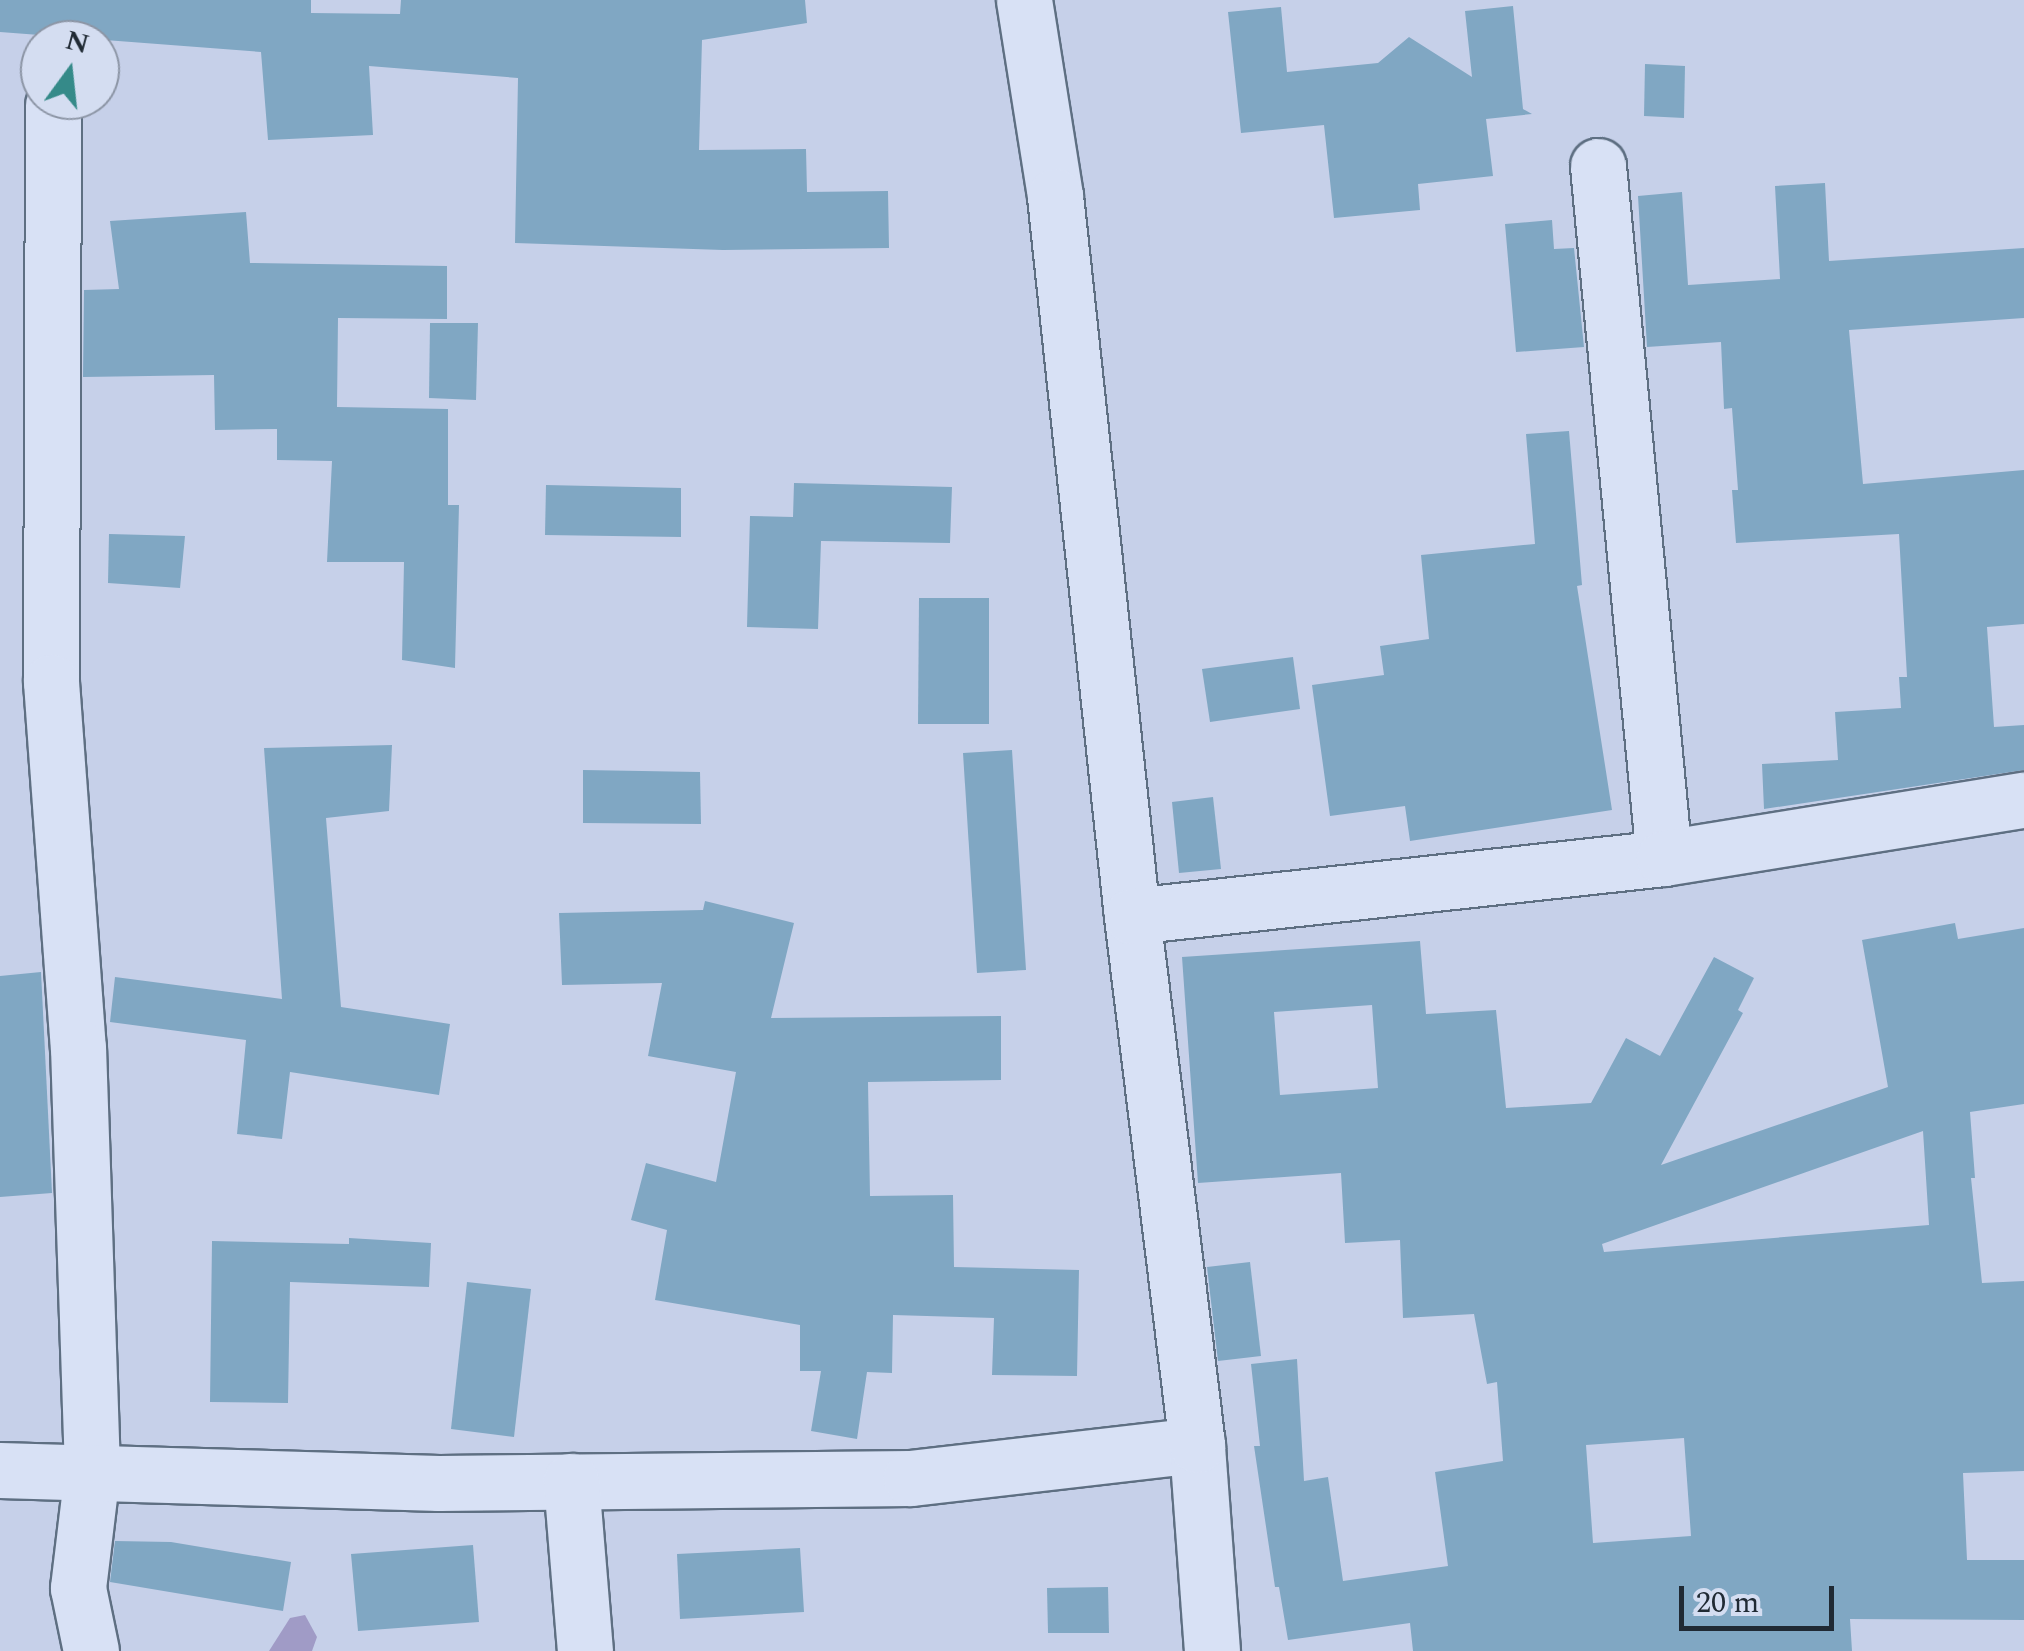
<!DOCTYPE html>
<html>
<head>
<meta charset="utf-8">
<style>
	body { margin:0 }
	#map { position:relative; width:2024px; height:1651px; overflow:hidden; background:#c6d0e9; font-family:Spectral,serif }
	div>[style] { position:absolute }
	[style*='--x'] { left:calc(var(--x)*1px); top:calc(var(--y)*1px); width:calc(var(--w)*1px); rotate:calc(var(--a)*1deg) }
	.green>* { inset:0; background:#a09bc6 }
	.building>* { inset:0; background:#80a7c3 }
	.roads { filter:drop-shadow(2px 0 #5e6f82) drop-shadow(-2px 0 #5e6f82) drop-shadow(0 2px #5e6f82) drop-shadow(0 -2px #5e6f82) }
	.minor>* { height:55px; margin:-27.5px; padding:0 27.5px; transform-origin:27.5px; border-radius:27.5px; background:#d8e1f5 }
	span { translate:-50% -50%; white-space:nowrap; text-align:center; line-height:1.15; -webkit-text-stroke:10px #d4ddf1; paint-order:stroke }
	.north { position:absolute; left:20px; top:20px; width:100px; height:100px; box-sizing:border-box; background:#d4ddf1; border:2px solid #8c95a5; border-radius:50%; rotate:15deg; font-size:28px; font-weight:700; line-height:40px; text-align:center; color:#202a34 }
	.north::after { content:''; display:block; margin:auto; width:35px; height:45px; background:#358a89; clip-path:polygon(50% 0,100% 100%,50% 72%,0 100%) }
	.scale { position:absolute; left:1679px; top:1586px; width:155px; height:45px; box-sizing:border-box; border:5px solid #202a34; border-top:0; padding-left:12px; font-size:30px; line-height:35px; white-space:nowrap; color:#202a34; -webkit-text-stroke:8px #d4ddf1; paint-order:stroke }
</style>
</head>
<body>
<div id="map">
	<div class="green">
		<div style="clip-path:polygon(305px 1615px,317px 1637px,312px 1651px,269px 1651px,290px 1618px)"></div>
	</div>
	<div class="building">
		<div style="clip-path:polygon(0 0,311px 0,311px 13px,400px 14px,401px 0,805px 0,807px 23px,702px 40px,699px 150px,806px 149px,807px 192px,888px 191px,889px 248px,723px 250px,515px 243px,518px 78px,369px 66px,373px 135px,268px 140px,261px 52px,0 32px)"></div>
		<div style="clip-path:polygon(1513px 6px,1523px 109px,1532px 114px,1486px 119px,1493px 176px,1418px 184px,1420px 210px,1334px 218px,1324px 125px,1241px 133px,1228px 12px,1281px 7px,1287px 72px,1378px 63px,1409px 37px,1472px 77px,1465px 11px)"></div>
		<div style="clip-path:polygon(1645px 64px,1685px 66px,1684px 118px,1644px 116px)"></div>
		<div style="clip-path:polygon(1825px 183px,1829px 261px,2024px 248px,2024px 318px,1849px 330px,1863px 484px,2024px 470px,2024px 624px,1987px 627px,1994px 727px,2024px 725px,2024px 770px,1764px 809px,1762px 764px,1838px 760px,1835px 712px,1901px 708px,1899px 677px,1907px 677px,1899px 534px,1736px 543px,1732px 490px,1738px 490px,1732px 408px,1724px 409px,1721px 342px,1647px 347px,1638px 196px,1682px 192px,1688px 285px,1780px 279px,1775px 186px)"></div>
		<div style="clip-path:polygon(246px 212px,250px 263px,447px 266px,447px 319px,338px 318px,337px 407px,448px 409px,448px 505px,459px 505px,455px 668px,402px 660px,404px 562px,327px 562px,332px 461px,277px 460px,277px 429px,215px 430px,214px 375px,83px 377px,84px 290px,119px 289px,110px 221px)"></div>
		<div style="clip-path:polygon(1552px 220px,1554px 249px,1574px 248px,1584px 347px,1516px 352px,1505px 224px)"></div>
		<div style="clip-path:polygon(430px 323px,478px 323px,476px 400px,429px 398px)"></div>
		<div style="clip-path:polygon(1569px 431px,1582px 585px,1577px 586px,1612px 810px,1410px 841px,1405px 806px,1330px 816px,1312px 685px,1384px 675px,1380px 646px,1429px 639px,1421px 555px,1535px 544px,1526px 434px)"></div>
		<div style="clip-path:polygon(794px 483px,952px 487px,950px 543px,821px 541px,818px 629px,747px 627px,750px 516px,793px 517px)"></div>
		<div style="clip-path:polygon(546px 485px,681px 488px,681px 537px,545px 535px)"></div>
		<div style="clip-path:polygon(109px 534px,185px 536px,180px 588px,108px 583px)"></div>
		<div style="clip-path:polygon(919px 598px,989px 598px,989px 724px,918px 724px)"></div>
		<div style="clip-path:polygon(1293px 657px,1300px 709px,1210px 722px,1202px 669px)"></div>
		<div style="clip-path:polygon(392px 745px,389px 811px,326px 818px,341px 1007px,450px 1024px,439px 1095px,290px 1072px,282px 1139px,237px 1134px,246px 1040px,110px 1022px,115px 977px,282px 999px,264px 748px)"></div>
		<div style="clip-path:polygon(1012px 750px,1026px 970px,977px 973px,963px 753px)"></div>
		<div style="clip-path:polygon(583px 770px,700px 772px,701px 824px,583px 823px)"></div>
		<div style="clip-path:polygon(1213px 797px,1221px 869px,1179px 873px,1172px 802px)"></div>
		<div style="clip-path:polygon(705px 901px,794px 923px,771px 1018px,1001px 1016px,1001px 1080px,868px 1082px,870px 1196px,953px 1195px,954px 1267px,1079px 1270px,1077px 1376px,992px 1375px,994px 1318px,893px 1315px,892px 1373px,867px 1372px,857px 1439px,811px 1431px,821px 1371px,800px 1371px,800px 1325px,655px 1300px,667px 1230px,631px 1220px,646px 1163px,716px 1182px,736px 1072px,648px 1056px,662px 983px,562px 985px,559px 913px,703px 910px)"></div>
		<div style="clip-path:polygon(evenodd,1955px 923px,1958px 939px,2024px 928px,2024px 1104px,1970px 1112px,1975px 1178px,1971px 1178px,1982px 1283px,2024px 1281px,2024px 1471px,1963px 1473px,1967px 1560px,2024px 1560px,2024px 1620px,1850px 1619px,1852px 1651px,1413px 1651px,1410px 1623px,1288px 1640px,1279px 1587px,1275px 1587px,1254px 1446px,1260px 1446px,1251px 1364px,1297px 1359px,1304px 1481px,1328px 1477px,1343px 1581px,1448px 1566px,1435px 1472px,1503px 1461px,1497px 1382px,1487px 1384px,1474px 1314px,1403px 1318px,1400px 1240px,1345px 1243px,1341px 1173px,1198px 1183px,1182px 957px,1420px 941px,1426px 1014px,1496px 1010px,1506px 1108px,1591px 1103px,1626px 1038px,1660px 1056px,1714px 957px,1754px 978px,1738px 1010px,1743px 1013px,1661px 1165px,1888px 1087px,1862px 940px,1955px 923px,1372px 1005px,1378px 1088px,1280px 1095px,1274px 1012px,1372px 1005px,1955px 923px,1923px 1131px,1929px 1225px,1604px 1252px,1602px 1244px,1923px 1131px,1955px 923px,1684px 1438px,1691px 1536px,1593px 1543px,1586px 1445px,1684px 1438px)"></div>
		<div style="clip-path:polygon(41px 972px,52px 1193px,0 1197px,0 976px)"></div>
		<div style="clip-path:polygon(349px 1238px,431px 1243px,429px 1287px,290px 1282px,288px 1403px,210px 1402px,212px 1241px,349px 1244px)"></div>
		<div style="clip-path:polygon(1250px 1262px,1261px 1356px,1218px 1361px,1207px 1267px)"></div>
		<div style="clip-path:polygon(467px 1282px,531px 1289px,514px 1437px,451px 1429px)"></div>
		<div style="clip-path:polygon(115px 1541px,171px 1542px,291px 1562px,283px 1611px,110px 1582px)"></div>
		<div style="clip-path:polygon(473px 1545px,479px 1622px,358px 1631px,351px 1554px)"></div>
		<div style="clip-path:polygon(800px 1548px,804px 1612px,680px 1619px,677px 1554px)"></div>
		<div style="clip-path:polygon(1108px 1587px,1109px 1633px,1048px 1633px,1047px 1588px)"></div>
	</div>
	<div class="roads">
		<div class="minor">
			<div style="--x:1024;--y:0;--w:198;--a:81"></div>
			<div style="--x:1055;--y:196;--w:724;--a:83.9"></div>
			<div style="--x:53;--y:105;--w:577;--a:90.2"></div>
			<div style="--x:51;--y:682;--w:366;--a:85.8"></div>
			<div style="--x:78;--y:1047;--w:425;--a:88.1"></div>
			<div style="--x:92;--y:1472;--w:117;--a:96.9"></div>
			<div style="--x:78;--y:1588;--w:64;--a:78.3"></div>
			<div style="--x:1598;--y:166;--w:695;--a:84.55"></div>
			<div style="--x:0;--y:1470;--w:439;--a:1.7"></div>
			<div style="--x:439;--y:1483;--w:472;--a:-0.6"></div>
			<div style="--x:911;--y:1478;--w:288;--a:-6.6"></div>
			<div style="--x:571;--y:1481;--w:171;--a:85.3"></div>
			<div style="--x:1212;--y:1651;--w:207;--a:-94.2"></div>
			<div style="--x:1197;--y:1445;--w:533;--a:-97.01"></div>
			<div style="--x:1132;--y:916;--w:535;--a:-6.22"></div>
			<div style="--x:1664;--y:858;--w:365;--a:-9.2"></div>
		</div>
	</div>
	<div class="north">N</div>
	<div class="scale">20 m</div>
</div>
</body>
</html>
